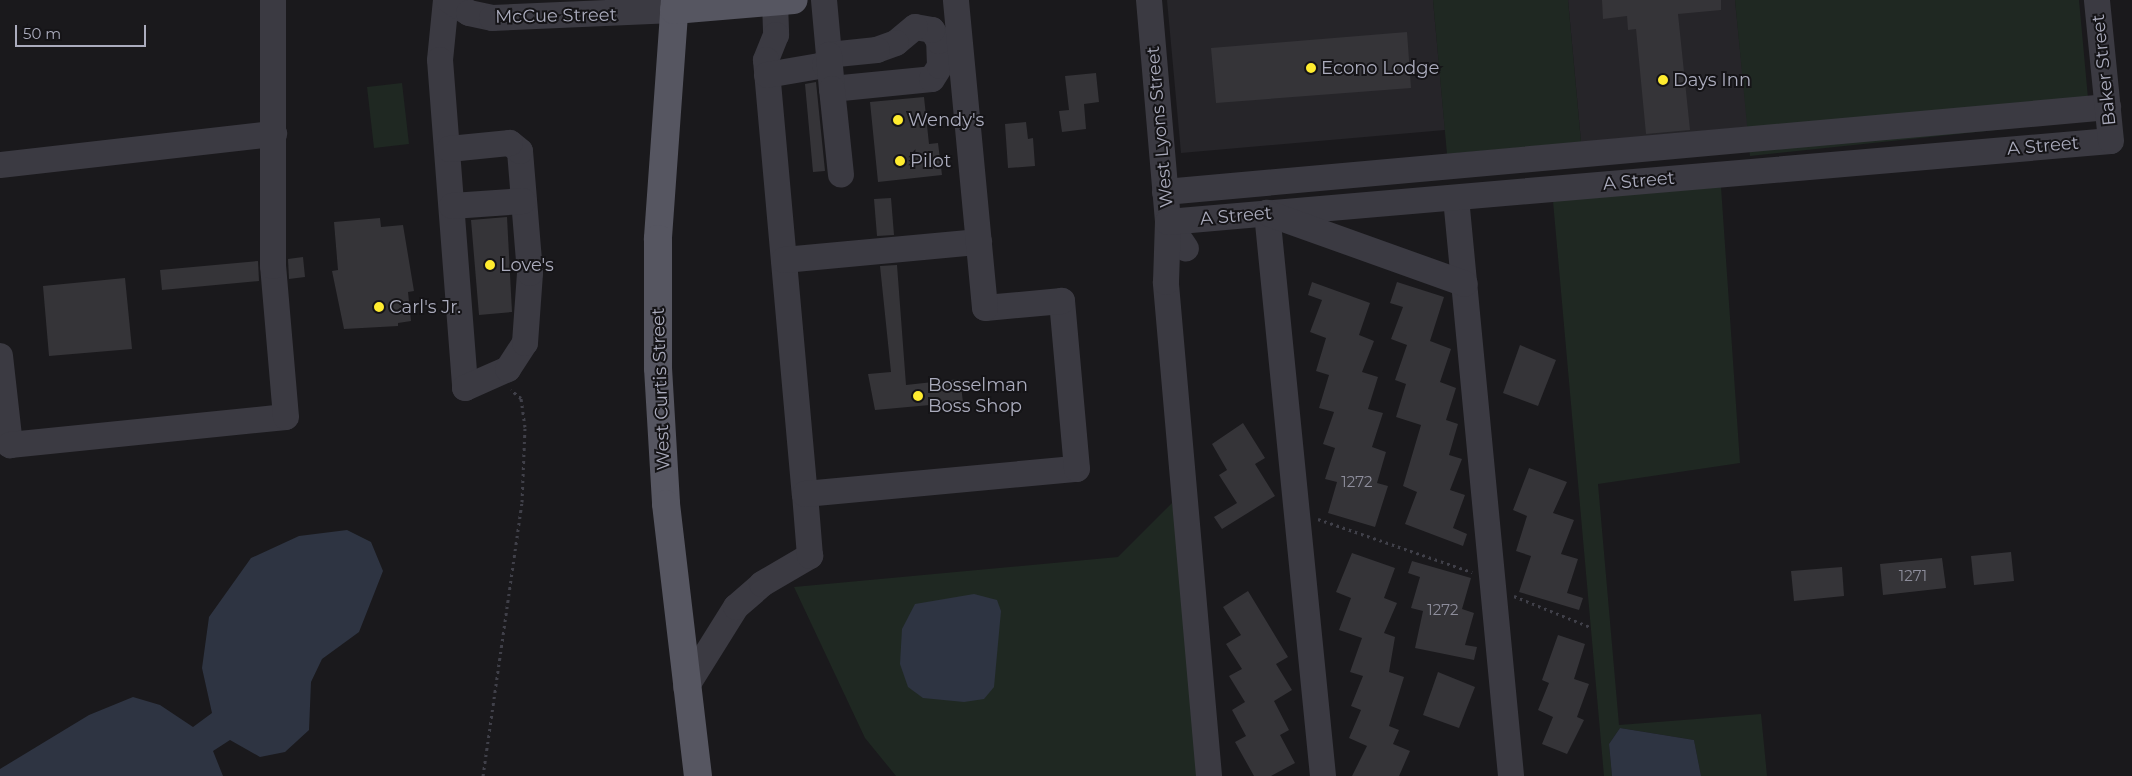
<!DOCTYPE html>
<html>
<head>
<meta charset="utf-8">
<style>
	body { margin:0 }
	#map { position:relative; width:2132px; height:776px; overflow:hidden; background:#1a191c; font-family:Montserrat,sans-serif }
	div>[style] { position:absolute }
	[style*='--x'] { left:calc(var(--x)*1px); top:calc(var(--y)*1px); width:calc(var(--w)*1px); rotate:calc(var(--a)*1deg) }
	.built>* { inset:0; background:#262529 }
	.green>* { inset:0; background:#1f2822 }
	.water>* { inset:0; background:#2e3442 }
	.building>* { inset:0; background:#353438 }
	.path>* { height:3px; margin-top:-1.5px; transform-origin:0; background:repeating-linear-gradient(90deg,#404049 0 2.5px,transparent 0 6.5px) }
	.minor>* { height:26px; margin:-13px; padding:0 13px; transform-origin:13px; border-radius:13px; background:#3b3a42 }
	.major>* { height:28px; margin:-14px; padding:0 14px; transform-origin:14px; border-radius:14px; background:#565661 }
	.dots>* { width:14px; height:14px; translate:-50% -50%; box-sizing:border-box; border:2px solid #151417; border-radius:50% }
	span { translate:-50% -50%; white-space:nowrap; text-align:center; line-height:1.15; -webkit-text-stroke:4px #151417; paint-order:stroke }
	.number-label { font-size:15px; color:#8e8e9c }
	.number-label span { -webkit-text-stroke-width:0 }
	.street-label { font-size:18px; color:#abacbd }
	.poi-label { font-size:18px; color:#abacbd }
	.left { translate:0 -50%; text-align:left }
	.scale { position:absolute; left:15px; top:25px; width:131px; height:22px; box-sizing:border-box; border:2px solid #abacbd; border-top:0; padding-left:6px; font-size:15px; line-height:18px; white-space:nowrap; color:#abacbd; -webkit-text-stroke:4px #151417; paint-order:stroke }
</style>
</head>
<body>
<div id="map">
	<div class="built">
		<div style="clip-path:polygon(1167px 0,1433px 0,1445px 130px,1181px 153px)"></div>
		<div style="clip-path:polygon(1568px 0,1735px 0,1748px 127px,1581px 142px)"></div>
	</div>
	<div class="green">
		<div style="clip-path:polygon(1433px 0,1568px 0,1581px 142px,1447px 154px)"></div>
		<div style="clip-path:polygon(1735px 0,2079px 0,2090px 120px,1750px 156px)"></div>
		<div style="clip-path:polygon(402px 83px,409px 144px,374px 148px,367px 87px)"></div>
		<div style="clip-path:polygon(1721px 187px,1740px 463px,1598px 484px,1619px 725px,1761px 714px,1767px 776px,1701px 776px,1694px 740px,1620px 728px,1609px 744px,1612px 776px,1604px 776px,1553px 201px)"></div>
		<div style="clip-path:polygon(1172px 503px,1218px 776px,896px 776px,865px 738px,794px 587px,1118px 557px)"></div>
	</div>
	<div class="water">
		<div style="clip-path:polygon(347px 530px,371px 542px,383px 571px,359px 632px,322px 659px,311px 682px,309px 730px,285px 752px,260px 757px,230px 740px,213px 751px,223px 776px,0 776px,0 769px,89px 715px,133px 697px,160px 705px,193px 727px,212px 713px,202px 668px,209px 617px,251px 558px,299px 536px)"></div>
		<div style="clip-path:polygon(974px 594px,997px 600px,1001px 611px,994px 687px,984px 699px,964px 702px,923px 698px,908px 687px,900px 664px,902px 629px,915px 604px)"></div>
		<div style="clip-path:polygon(1620px 728px,1694px 740px,1701px 776px,1612px 776px,1609px 744px)"></div>
	</div>
	<div class="building">
		<div style="clip-path:polygon(1602px 0,1721px 0,1721px 10px,1678px 14px,1690px 130px,1646px 134px,1636px 29px,1628px 30px,1627px 16px,1603px 19px)"></div>
		<div style="clip-path:polygon(1407px 32px,1411px 88px,1216px 103px,1211px 48px)"></div>
		<div style="clip-path:polygon(1096px 73px,1099px 102px,1084px 104px,1086px 129px,1062px 132px,1059px 111px,1069px 110px,1065px 76px)"></div>
		<div style="clip-path:polygon(816px 82px,825px 171px,813px 172px,805px 84px)"></div>
		<div style="clip-path:polygon(924px 97px,929px 144px,938px 143px,942px 175px,878px 182px,870px 102px)"></div>
		<div style="clip-path:polygon(1026px 122px,1028px 139px,1033px 138px,1035px 166px,1008px 168px,1005px 124px)"></div>
		<div style="clip-path:polygon(891px 198px,894px 235px,877px 236px,874px 199px)"></div>
		<div style="clip-path:polygon(507px 217px,512px 312px,479px 315px,471px 220px)"></div>
		<div style="clip-path:polygon(380px 218px,381px 227px,403px 225px,414px 291px,408px 292px,411px 321px,398px 323px,398px 326px,344px 329px,332px 271px,338px 270px,334px 222px)"></div>
		<div style="clip-path:polygon(303px 257px,305px 277px,289px 279px,288px 259px)"></div>
		<div style="clip-path:polygon(258px 261px,259px 281px,162px 290px,160px 270px)"></div>
		<div style="clip-path:polygon(897px 265px,906px 385px,960px 379px,963px 402px,875px 410px,868px 374px,891px 372px,880px 266px)"></div>
		<div style="clip-path:polygon(125px 278px,132px 349px,49px 356px,43px 286px)"></div>
		<div style="clip-path:polygon(1312px 282px,1370px 303px,1359px 335px,1374px 341px,1362px 372px,1378px 377px,1368px 409px,1383px 413px,1372px 447px,1386px 452px,1377px 483px,1388px 486px,1375px 527px,1328px 513px,1337px 482px,1325px 479px,1335px 448px,1323px 444px,1334px 412px,1319px 408px,1329px 375px,1316px 371px,1326px 338px,1310px 332px,1322px 300px,1308px 295px)"></div>
		<div style="clip-path:polygon(1397px 282px,1444px 297px,1430px 341px,1451px 349px,1440px 382px,1456px 388px,1446px 420px,1458px 424px,1449px 455px,1462px 459px,1450px 490px,1465px 495px,1453px 528px,1467px 534px,1463px 546px,1405px 524px,1417px 492px,1403px 486px,1421px 425px,1396px 417px,1406px 384px,1395px 380px,1407px 345px,1391px 339px,1403px 307px,1390px 303px)"></div>
		<div style="clip-path:polygon(1520px 345px,1556px 360px,1538px 406px,1503px 393px)"></div>
		<div style="clip-path:polygon(1243px 423px,1265px 458px,1255px 464px,1275px 496px,1222px 529px,1214px 517px,1237px 503px,1219px 475px,1227px 470px,1212px 444px)"></div>
		<div style="clip-path:polygon(1529px 468px,1567px 482px,1553px 513px,1574px 520px,1561px 554px,1578px 559px,1567px 593px,1583px 598px,1579px 610px,1519px 592px,1531px 556px,1516px 551px,1527px 516px,1513px 510px)"></div>
		<div style="clip-path:polygon(2011px 552px,2014px 581px,1974px 585px,1971px 556px)"></div>
		<div style="clip-path:polygon(1352px 553px,1395px 568px,1384px 598px,1397px 603px,1384px 633px,1395px 637px,1389px 672px,1404px 677px,1389px 726px,1399px 730px,1393px 744px,1410px 751px,1399px 776px,1352px 776px,1367px 746px,1349px 738px,1361px 710px,1351px 706px,1363px 676px,1350px 672px,1362px 638px,1339px 630px,1351px 598px,1336px 592px)"></div>
		<div style="clip-path:polygon(1942px 558px,1946px 588px,1883px 595px,1880px 564px)"></div>
		<div style="clip-path:polygon(1412px 561px,1471px 578px,1462px 609px,1474px 613px,1465px 645px,1477px 647px,1474px 660px,1415px 648px,1423px 611px,1411px 608px,1420px 577px,1408px 573px)"></div>
		<div style="clip-path:polygon(1842px 567px,1844px 596px,1794px 601px,1791px 571px)"></div>
		<div style="clip-path:polygon(1248px 591px,1288px 657px,1276px 664px,1292px 690px,1274px 701px,1289px 730px,1280px 735px,1295px 763px,1271px 776px,1254px 776px,1235px 742px,1246px 736px,1232px 710px,1245px 702px,1229px 676px,1242px 669px,1226px 644px,1241px 635px,1223px 607px)"></div>
		<div style="clip-path:polygon(1558px 635px,1585px 644px,1574px 679px,1589px 684px,1577px 717px,1584px 720px,1567px 754px,1542px 744px,1553px 717px,1538px 710px,1549px 683px,1542px 680px)"></div>
		<div style="clip-path:polygon(1438px 672px,1475px 687px,1459px 728px,1423px 715px)"></div>
	</div>
	<div class="path">
		<div style="--x:1318;--y:519;--w:163;--a:19"></div>
		<div style="--x:1514;--y:596;--w:82;--a:22.2"></div>
		<div style="--x:483;--y:776;--w:277;--a:-81.9"></div>
		<div style="--x:522;--y:502;--w:75;--a:-87.7"></div>
		<div style="--x:525;--y:427;--w:29;--a:-98"></div>
		<div style="--x:521;--y:398;--w:13;--a:-141"></div>
	</div>
	<div class="minor">
		<div style="--x:446;--y:0;--w:60;--a:95.7"></div>
		<div style="--x:440;--y:60;--w:329;--a:85.6"></div>
		<div style="--x:465;--y:388;--w:47;--a:-23.8"></div>
		<div style="--x:508;--y:369;--w:31;--a:-57"></div>
		<div style="--x:525;--y:343;--w:70;--a:-85.9"></div>
		<div style="--x:530;--y:273;--w:122;--a:-94.7"></div>
		<div style="--x:520;--y:151;--w:13;--a:-141"></div>
		<div style="--x:510;--y:143;--w:61;--a:174.4"></div>
		<div style="--x:449;--y:0;--w:24;--a:33"></div>
		<div style="--x:469;--y:13;--w:24;--a:12"></div>
		<div style="--x:492;--y:18;--w:182;--a:-2.5"></div>
		<div style="--x:1149;--y:0;--w:223;--a:85.1"></div>
		<div style="--x:1168;--y:222;--w:32;--a:56"></div>
		<div style="--x:775;--y:2;--w:33;--a:88"></div>
		<div style="--x:776;--y:35;--w:27;--a:112"></div>
		<div style="--x:766;--y:60;--w:436;--a:84.9"></div>
		<div style="--x:767;--y:75;--w:59;--a:-9.8"></div>
		<div style="--x:825;--y:65;--w:11;--a:-68"></div>
		<div style="--x:829;--y:55;--w:55;--a:-95.2"></div>
		<div style="--x:832;--y:89;--w:100;--a:-5.7"></div>
		<div style="--x:932;--y:79;--w:15;--a:-58"></div>
		<div style="--x:940;--y:66;--w:25;--a:-92"></div>
		<div style="--x:939;--y:41;--w:13;--a:-122"></div>
		<div style="--x:932;--y:30;--w:17;--a:-170"></div>
		<div style="--x:915;--y:27;--w:25;--a:140"></div>
		<div style="--x:896;--y:43;--w:20;--a:160"></div>
		<div style="--x:877;--y:50;--w:48;--a:174.1"></div>
		<div style="--x:829;--y:55;--w:34;--a:85"></div>
		<div style="--x:832;--y:89;--w:86;--a:84"></div>
		<div style="--x:0;--y:165;--w:276;--a:-6.5"></div>
		<div style="--x:1165;--y:192;--w:947;--a:-5.15"></div>
		<div style="--x:1456;--y:198;--w:581;--a:84.56"></div>
		<div style="--x:452;--y:206;--w:71;--a:-4"></div>
		<div style="--x:784;--y:260;--w:196;--a:-5.3"></div>
		<div style="--x:0;--y:356;--w:90;--a:83.6"></div>
		<div style="--x:10;--y:445;--w:277;--a:-5.8"></div>
		<div style="--x:286;--y:417;--w:152;--a:-94.9"></div>
		<div style="--x:273;--y:266;--w:266;--a:-90"></div>
		<div style="--x:686;--y:687;--w:94;--a:-58"></div>
		<div style="--x:736;--y:607;--w:35;--a:-41"></div>
		<div style="--x:762;--y:584;--w:56;--a:-30.3"></div>
		<div style="--x:810;--y:556;--w:62;--a:-94.6"></div>
		<div style="--x:805;--y:494;--w:273;--a:-5.3"></div>
		<div style="--x:1077;--y:469;--w:169;--a:-95.1"></div>
		<div style="--x:1062;--y:301;--w:77;--a:174.8"></div>
		<div style="--x:985;--y:308;--w:309;--a:-95.4"></div>
		<div style="--x:1209;--y:776;--w:496;--a:-95"></div>
		<div style="--x:1166;--y:282;--w:60;--a:-88.1"></div>
		<div style="--x:1168;--y:222;--w:946;--a:-4.91"></div>
		<div style="--x:2111;--y:141;--w:142;--a:-95.7"></div>
		<div style="--x:1323;--y:776;--w:566;--a:-95.68"></div>
		<div style="--x:1267;--y:213;--w:210;--a:19.7"></div>
	</div>
	<div class="major">
		<div style="--x:675;--y:0;--w:240;--a:94.1"></div>
		<div style="--x:658;--y:239;--w:129;--a:90"></div>
		<div style="--x:658;--y:368;--w:136;--a:86.6"></div>
		<div style="--x:666;--y:504;--w:274;--a:83.3"></div>
		<div style="--x:674;--y:10;--w:120;--a:-4.8"></div>
	</div>
	<div class="dots">
		<div style="left:1311px;top:68px;background:#ffec2f"></div>
		<div style="left:1663px;top:80px;background:#ffec2f"></div>
		<div style="left:898px;top:120px;background:#ffec2f"></div>
		<div style="left:900px;top:161px;background:#ffec2f"></div>
		<div style="left:490px;top:265px;background:#ffec2f"></div>
		<div style="left:379px;top:307px;background:#ffec2f"></div>
		<div style="left:918px;top:396px;background:#ffec2f"></div>
	</div>
	<div class="number-label">
		<span style="left:1357px;top:482px">1272</span>
		<span style="left:1913px;top:576px">1271</span>
		<span style="left:1443px;top:610px">1272</span>
	</div>
	<div class="street-label">
		<span style="left:556px;top:16px;rotate:-1deg">McCue Street</span>
		<span style="left:2104px;top:70px;rotate:-96deg">Baker Street</span>
		<span style="left:1160px;top:127px;rotate:-95deg">West Lyons Street</span>
		<span style="left:2043px;top:146px;rotate:-5deg">A Street</span>
		<span style="left:1639px;top:181px;rotate:-5deg">A Street</span>
		<span style="left:1236px;top:216px;rotate:-5deg">A Street</span>
		<span style="left:661px;top:389px;rotate:-92deg">West Curtis Street</span>
	</div>
	<div class="poi-label">
		<span class="left" style="left:1321px;top:68px">Econo Lodge</span>
		<span class="left" style="left:1673px;top:80px">Days Inn</span>
		<span class="left" style="left:908px;top:120px">Wendy's</span>
		<span class="left" style="left:910px;top:161px">Pilot</span>
		<span class="left" style="left:500px;top:265px">Love's</span>
		<span class="left" style="left:389px;top:307px">Carl's Jr.</span>
		<span class="left" style="left:928px;top:396px">Bosselman<br>Boss Shop</span>
	</div>
	<div class="scale">50 m</div>
</div>
</body>
</html>
